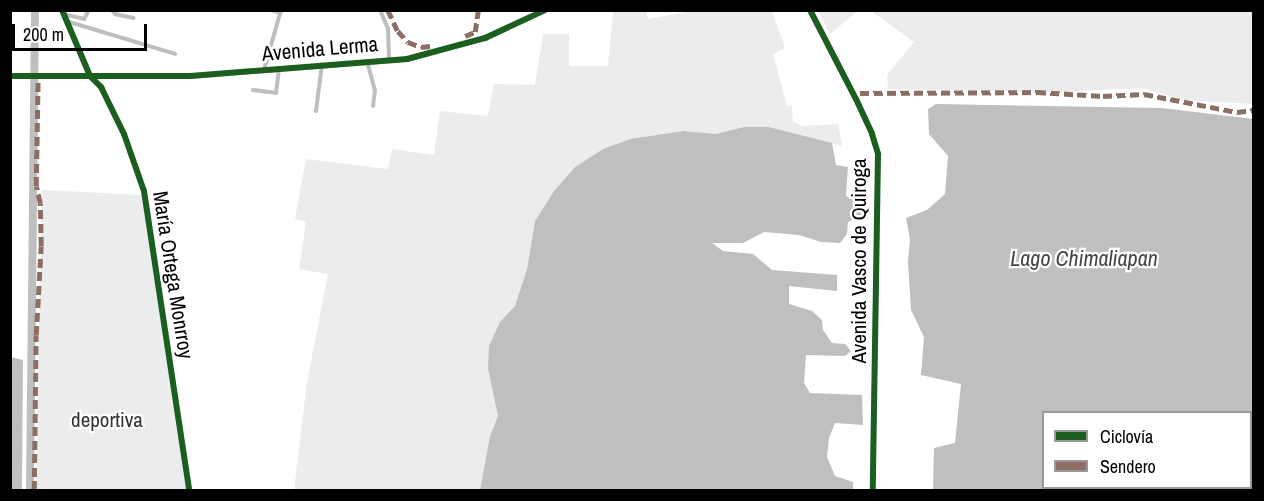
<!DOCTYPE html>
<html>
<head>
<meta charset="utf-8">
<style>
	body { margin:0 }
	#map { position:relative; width:1264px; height:501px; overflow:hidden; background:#fff; font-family:"Archivo Narrow",sans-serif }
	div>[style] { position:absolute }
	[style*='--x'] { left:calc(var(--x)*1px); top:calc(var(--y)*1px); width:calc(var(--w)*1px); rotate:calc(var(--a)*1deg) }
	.green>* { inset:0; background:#ececec }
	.water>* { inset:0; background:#bfbfbf }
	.river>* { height:8px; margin:-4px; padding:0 4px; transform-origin:4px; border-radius:4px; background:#bfbfbf }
	.minor>* { height:4px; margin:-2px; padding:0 2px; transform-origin:2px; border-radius:2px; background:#bebebe }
	.tertiary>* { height:4.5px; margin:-2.25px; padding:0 2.25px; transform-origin:2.25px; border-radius:2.25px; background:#bebebe }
	.quiet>* { height:4.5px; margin-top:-2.25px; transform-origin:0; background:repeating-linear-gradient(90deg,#8d6e63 0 9px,transparent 0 13.5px) }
	.cycleway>* { height:6px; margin:-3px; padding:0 3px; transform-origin:3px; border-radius:3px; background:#1b5e20 }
	span { translate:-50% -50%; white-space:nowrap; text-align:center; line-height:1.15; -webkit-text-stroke:4.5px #fff; paint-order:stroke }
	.street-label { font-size:21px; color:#000 }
	.park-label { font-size:21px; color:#333 }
	.water-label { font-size:22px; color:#444; font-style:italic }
	.frame { position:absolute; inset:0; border:12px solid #000; pointer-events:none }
	.legend { position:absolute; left:1042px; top:411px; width:210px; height:78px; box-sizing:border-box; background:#fff; border:2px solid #999; margin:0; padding:8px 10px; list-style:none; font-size:18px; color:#000 }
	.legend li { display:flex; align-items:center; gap:12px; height:30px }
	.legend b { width:30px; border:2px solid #999 }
	.scale { position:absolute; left:12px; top:24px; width:135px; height:27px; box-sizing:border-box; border:3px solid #000; border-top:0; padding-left:8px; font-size:18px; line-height:21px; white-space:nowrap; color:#000; -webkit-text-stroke:4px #fff; paint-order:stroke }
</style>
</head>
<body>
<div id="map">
	<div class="green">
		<div style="clip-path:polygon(613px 11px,646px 11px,648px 19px,692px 11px,772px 11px,785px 48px,773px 54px,787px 106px,792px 105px,793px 122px,803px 126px,838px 124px,842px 146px,769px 127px,744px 127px,716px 134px,683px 131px,630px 139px,603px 149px,575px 167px,554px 191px,535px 221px,527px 269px,515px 306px,499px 324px,488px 369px,498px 416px,490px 436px,480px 490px,294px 490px,307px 382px,328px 274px,299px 269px,306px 222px,295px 219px,306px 159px,388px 169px,392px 149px,434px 155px,440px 111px,488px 116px,494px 84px,535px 85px,543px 34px,569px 34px,569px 66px,608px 66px)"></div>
		<div style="clip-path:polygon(818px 11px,858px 11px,830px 34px)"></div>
		<div style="clip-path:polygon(871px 11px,1253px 11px,1253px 104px,1182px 100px,1143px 88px,1062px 92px,888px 89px,887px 75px,914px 42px)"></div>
		<div style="clip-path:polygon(42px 190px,144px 195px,187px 490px,36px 490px)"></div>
	</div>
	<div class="water">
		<div style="clip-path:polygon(evenodd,936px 104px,1162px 108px,1253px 119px,1253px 490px,933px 490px,934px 448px,955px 443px,961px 384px,921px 375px,924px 337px,911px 310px,908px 261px,910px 240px,906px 218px,927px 210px,945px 194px,948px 156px,929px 134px,928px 109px,936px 104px,1044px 412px,1250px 412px,1250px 488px,1044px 488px,1044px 412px)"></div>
		<div style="clip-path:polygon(744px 127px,769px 127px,832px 143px,836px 165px,848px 167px,846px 196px,863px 205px,861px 216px,848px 222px,847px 234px,840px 243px,821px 242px,799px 235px,764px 232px,743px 243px,712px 243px,723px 251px,753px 254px,772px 270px,837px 275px,837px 291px,789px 286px,789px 304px,812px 311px,822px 320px,823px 330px,832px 343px,845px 344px,851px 351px,845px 356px,806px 355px,804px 383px,810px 393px,862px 395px,863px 425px,835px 423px,829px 438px,827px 457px,835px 476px,853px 482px,853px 490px,480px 490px,490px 436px,498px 416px,488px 369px,489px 346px,500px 322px,515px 306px,527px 269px,535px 221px,554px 191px,575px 167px,603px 149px,630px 139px,683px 131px,716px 134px)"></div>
		<div style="clip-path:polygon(11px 357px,23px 360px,22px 490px,11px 490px)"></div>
	</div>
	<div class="river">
		<div style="--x:30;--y:490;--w:480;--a:-89.4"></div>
	</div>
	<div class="minor">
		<div style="--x:62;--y:10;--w:72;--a:67"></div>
		<div style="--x:90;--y:76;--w:16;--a:45"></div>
		<div style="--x:101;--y:87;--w:52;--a:63.9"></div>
		<div style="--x:124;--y:134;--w:60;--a:70.7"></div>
		<div style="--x:144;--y:191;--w:302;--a:81.4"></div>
		<div style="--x:112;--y:10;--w:5;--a:53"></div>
		<div style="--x:115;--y:14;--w:19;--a:12"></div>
		<div style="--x:271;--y:10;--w:10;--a:17"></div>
		<div style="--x:380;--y:10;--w:21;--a:67"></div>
		<div style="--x:388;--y:29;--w:31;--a:88"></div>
		<div style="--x:63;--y:14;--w:22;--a:13"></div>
		<div style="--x:84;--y:19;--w:10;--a:-61"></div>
		<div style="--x:66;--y:21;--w:114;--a:16.8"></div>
		<div style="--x:367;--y:61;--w:30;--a:75"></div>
		<div style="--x:375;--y:90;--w:16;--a:97"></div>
		<div style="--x:264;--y:70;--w:62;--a:-74.2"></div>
		<div style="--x:253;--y:90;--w:23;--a:7"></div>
		<div style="--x:276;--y:93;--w:23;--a:-83"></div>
		<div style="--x:316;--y:111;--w:47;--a:-82.7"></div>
	</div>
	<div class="tertiary">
		<div style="--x:810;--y:10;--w:100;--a:62.7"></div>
		<div style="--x:856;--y:99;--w:38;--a:65"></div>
		<div style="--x:872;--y:134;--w:21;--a:73"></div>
		<div style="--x:878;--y:154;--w:336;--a:90.9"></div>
		<div style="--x:10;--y:76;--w:19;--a:0"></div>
		<div style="--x:38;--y:76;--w:152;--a:0"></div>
		<div style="--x:190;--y:76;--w:218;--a:-4.5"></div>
		<div style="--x:407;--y:59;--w:81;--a:-15.1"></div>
		<div style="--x:485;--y:38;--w:66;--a:-25"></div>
	</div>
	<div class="quiet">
		<div style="--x:388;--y:10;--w:23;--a:65"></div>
		<div style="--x:398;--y:31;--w:15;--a:48"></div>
		<div style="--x:408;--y:42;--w:14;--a:21"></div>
		<div style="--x:421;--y:47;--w:9;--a:-6"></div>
		<div style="--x:465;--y:36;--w:11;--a:-22"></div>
		<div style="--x:475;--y:32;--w:22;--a:-82"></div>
		<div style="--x:860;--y:93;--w:177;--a:-0.3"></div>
		<div style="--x:1037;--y:92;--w:66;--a:3.5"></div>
		<div style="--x:1103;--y:96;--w:41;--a:-2.8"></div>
		<div style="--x:1144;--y:94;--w:95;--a:11"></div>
		<div style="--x:1237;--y:112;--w:17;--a:-7"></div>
		<div style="--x:34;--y:490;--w:155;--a:-89.3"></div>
		<div style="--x:36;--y:335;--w:89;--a:-86.8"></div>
		<div style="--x:41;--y:246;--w:43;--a:-91.3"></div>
		<div style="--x:40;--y:203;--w:17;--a:-103"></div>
		<div style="--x:36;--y:186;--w:110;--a:-89"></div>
	</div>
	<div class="cycleway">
		<div style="--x:62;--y:10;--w:72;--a:67"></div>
		<div style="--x:90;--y:76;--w:16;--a:45"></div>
		<div style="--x:101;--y:87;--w:52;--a:63.9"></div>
		<div style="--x:124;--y:134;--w:60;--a:70.7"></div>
		<div style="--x:144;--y:191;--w:302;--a:81.4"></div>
		<div style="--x:810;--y:10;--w:100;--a:62.7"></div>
		<div style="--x:856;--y:99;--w:38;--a:65"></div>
		<div style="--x:872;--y:134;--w:21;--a:73"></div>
		<div style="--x:878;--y:154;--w:336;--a:90.9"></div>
		<div style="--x:10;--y:76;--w:180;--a:0"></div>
		<div style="--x:190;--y:76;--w:218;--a:-4.5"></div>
		<div style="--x:407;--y:59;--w:81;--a:-15.1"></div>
		<div style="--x:485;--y:38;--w:66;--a:-25"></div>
	</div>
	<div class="street-label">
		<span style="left:320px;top:49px;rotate:-5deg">Avenida Lerma</span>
		<span style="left:859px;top:261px;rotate:-90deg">Avenida Vasco de Quiroga</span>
		<span style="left:173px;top:275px;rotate:81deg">María Ortega Monrroy</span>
	</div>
	<div class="park-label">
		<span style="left:107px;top:420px">deportiva</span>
	</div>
	<div class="water-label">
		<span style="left:1084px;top:259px">Lago Chimaliapan</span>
	</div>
	<div class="frame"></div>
	<ul class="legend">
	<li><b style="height:8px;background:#1b5e20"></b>Ciclovía</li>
	<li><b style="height:8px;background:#8d6e63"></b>Sendero</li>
	</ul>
	<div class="scale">200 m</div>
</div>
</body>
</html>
